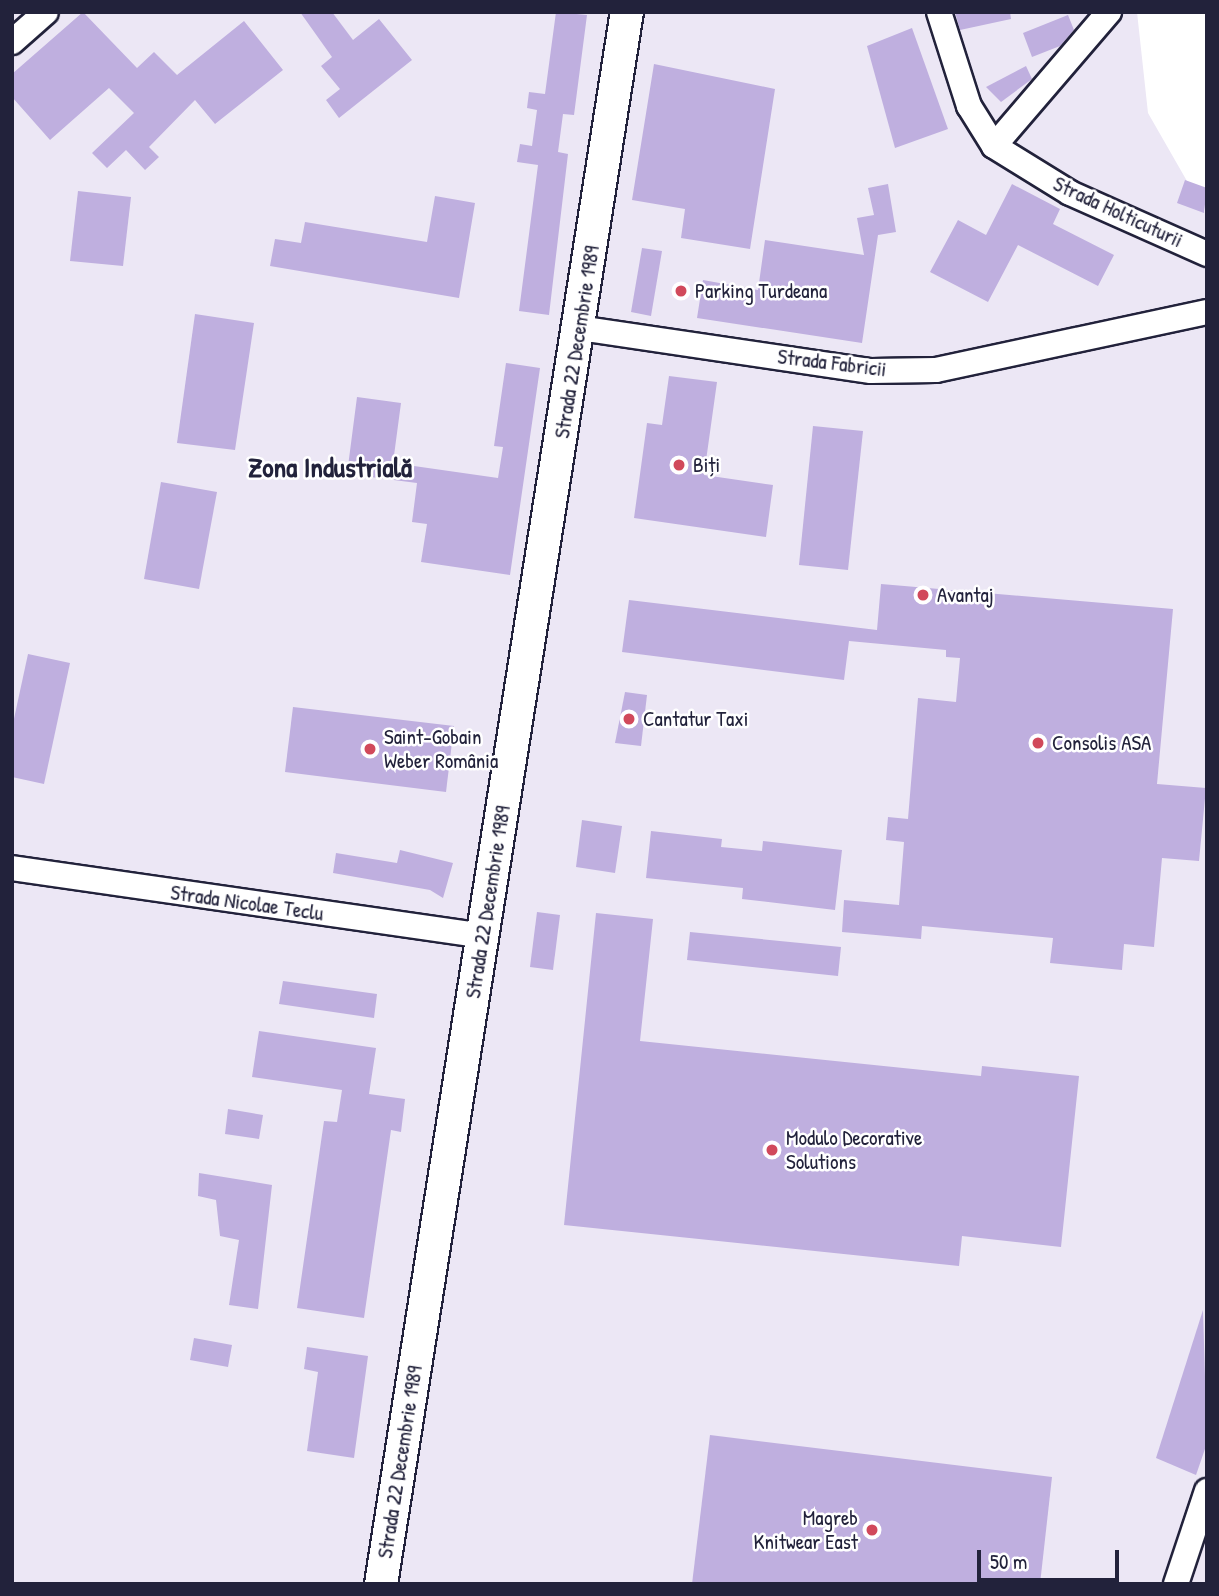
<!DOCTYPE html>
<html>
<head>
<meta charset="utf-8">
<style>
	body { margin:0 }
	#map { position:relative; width:1219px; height:1596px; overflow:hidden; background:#fff; font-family:"Patrick Hand",sans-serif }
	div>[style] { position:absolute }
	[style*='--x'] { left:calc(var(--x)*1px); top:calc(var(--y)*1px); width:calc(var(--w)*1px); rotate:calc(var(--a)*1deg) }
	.built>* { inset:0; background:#ece7f5 }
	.building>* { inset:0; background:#bfafdf }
	.roads { filter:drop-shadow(2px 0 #22223b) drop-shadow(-2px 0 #22223b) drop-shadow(0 2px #22223b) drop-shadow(0 -2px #22223b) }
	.minor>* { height:24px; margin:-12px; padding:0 12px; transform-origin:12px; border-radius:12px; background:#fff }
	.major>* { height:32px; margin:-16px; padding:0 16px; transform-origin:16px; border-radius:16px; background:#fff }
	.dots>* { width:19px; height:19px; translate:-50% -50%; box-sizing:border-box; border:4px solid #fff; border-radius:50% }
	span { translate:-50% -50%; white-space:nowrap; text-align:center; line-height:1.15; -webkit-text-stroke:5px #fff; paint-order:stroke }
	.street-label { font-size:21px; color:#22223b }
	.poi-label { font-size:21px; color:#22223b }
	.left { translate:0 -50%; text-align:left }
	.right { translate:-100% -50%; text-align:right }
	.district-label { font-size:28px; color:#22223b; font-weight:700 }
	.frame { position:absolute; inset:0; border:14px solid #22223b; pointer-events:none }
	.scale { position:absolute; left:977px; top:1550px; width:142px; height:32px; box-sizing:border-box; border:4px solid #22223b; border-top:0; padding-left:9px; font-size:21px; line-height:24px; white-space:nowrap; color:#22223b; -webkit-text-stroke:5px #fff; paint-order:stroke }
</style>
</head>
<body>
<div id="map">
	<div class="built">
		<div style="clip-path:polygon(12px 12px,1137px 12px,1148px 113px,1207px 216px,1207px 1584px,12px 1584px)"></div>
	</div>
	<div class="building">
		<div style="clip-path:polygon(83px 12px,137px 68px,154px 52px,177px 75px,244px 21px,283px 70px,215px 124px,195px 100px,149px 147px,159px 157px,145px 170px,126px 150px,107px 168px,92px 153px,134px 113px,109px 88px,50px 140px,12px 97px,12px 74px)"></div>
		<div style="clip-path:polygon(300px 12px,332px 12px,353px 40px,379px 19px,412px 60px,339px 118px,326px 100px,340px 89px,321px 66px,332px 57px)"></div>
		<div style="clip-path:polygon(556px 12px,587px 15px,574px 115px,563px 114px,558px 152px,568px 154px,549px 315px,519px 311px,538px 165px,517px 162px,520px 144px,532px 146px,537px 110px,527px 108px,529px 92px,545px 94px)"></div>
		<div style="clip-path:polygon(955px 12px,1010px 12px,1011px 19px,960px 30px)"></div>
		<div style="clip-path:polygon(1068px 15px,1074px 30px,1060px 46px,1032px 57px,1023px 33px)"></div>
		<div style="clip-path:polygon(912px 28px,948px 129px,895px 148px,867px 46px)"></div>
		<div style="clip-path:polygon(654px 64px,775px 89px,750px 249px,681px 238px,685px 209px,632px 200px)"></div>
		<div style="clip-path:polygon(1026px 66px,1032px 79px,1001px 102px,986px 87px)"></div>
		<div style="clip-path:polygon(1185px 180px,1207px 188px,1204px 213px,1177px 203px)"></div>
		<div style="clip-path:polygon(888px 184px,896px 232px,878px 235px,862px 343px,697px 318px,703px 280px,758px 290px,765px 240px,864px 255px,857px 218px,874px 215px,868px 188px)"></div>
		<div style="clip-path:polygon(1012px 184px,1060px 209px,1053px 224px,1114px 255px,1098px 286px,1018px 245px,988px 302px,930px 272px,958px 220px,986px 235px)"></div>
		<div style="clip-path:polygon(78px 191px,131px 197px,123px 266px,70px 261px)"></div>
		<div style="clip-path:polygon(435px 196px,475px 203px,459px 298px,270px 266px,275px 239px,301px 243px,305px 222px,427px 242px)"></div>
		<div style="clip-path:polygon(642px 248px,662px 251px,651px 316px,631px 312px)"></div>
		<div style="clip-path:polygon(195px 314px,254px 323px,235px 450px,177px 443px)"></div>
		<div style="clip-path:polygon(506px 363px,540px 368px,510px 575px,421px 562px,427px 524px,412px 522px,417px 483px,347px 474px,357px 397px,401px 403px,393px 463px,498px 478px,503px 447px,494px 446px)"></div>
		<div style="clip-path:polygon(669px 376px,717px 382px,704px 475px,773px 485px,766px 537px,634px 518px,647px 423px,662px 425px)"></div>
		<div style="clip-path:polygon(813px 426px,863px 431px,848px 570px,799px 565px)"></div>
		<div style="clip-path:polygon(161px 482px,217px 492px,199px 589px,144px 579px)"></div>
		<div style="clip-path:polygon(881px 584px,1173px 609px,1157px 784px,1206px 788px,1199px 861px,1162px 858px,1154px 947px,1124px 944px,1122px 970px,1050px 963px,1053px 938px,922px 926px,921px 939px,842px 932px,844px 900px,899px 905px,904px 842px,886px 840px,888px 817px,908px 819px,918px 698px,956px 702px,960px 658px,946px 657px,946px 650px,849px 641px,844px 680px,622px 652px,629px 600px,877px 630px)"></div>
		<div style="clip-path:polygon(28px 654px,70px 663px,44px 784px,12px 777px,12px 728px)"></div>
		<div style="clip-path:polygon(625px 692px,647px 695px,641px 746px,615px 743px)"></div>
		<div style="clip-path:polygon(293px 707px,454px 726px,446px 792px,285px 772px)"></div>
		<div style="clip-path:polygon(582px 820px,622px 826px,615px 873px,576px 867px)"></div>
		<div style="clip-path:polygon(651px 831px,722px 839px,721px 847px,762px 851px,763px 841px,842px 850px,835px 910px,742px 899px,743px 888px,646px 878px)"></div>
		<div style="clip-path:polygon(400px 850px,453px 863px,443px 898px,430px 890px,333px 873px,336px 853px,397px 863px)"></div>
		<div style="clip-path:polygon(537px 912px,560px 915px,553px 970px,530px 967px)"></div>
		<div style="clip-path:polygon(596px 913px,653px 919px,640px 1041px,981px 1076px,982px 1066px,1079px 1076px,1061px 1247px,962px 1236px,959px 1266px,564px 1225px)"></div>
		<div style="clip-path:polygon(690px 932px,841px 947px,838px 976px,687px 960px)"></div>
		<div style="clip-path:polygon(283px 981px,377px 994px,374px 1018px,279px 1004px)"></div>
		<div style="clip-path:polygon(259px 1031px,376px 1048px,369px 1094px,405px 1099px,401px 1132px,391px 1130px,364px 1318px,297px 1308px,324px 1121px,337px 1122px,342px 1090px,252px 1077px)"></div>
		<div style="clip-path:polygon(228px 1109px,263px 1115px,259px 1139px,225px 1134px)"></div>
		<div style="clip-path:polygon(199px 1173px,272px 1185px,258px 1309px,229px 1305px,239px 1240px,220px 1236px,216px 1200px,198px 1196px)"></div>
		<div style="clip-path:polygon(1203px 1310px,1207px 1443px,1196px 1475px,1156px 1458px)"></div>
		<div style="clip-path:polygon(194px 1338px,232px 1345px,228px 1367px,190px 1360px)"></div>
		<div style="clip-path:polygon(307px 1347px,368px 1356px,354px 1458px,307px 1451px,318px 1372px,304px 1369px)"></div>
		<div style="clip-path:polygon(710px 1435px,1052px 1477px,1040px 1584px,692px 1584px)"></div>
	</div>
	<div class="roads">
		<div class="minor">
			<div style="--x:939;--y:12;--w:99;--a:72.3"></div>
			<div style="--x:969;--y:106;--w:47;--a:58"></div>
			<div style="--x:994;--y:146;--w:89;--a:31.7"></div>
			<div style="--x:1070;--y:193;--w:150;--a:24"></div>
			<div style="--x:12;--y:42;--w:45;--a:-41.4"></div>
			<div style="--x:994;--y:146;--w:177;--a:-49.4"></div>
			<div style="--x:579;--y:328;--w:295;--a:8.4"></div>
			<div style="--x:871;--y:371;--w:65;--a:-0.9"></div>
			<div style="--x:936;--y:370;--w:277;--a:-12.1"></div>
			<div style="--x:12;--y:868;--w:475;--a:8.2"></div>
			<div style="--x:1176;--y:1584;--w:98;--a:-71.6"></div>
		</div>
		<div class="major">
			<div style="--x:381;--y:1584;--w:1591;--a:-81.11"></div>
		</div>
	</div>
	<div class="dots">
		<div style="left:681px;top:291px;background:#d1495b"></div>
		<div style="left:679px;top:465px;background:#d1495b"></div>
		<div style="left:923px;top:595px;background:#d1495b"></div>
		<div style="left:629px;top:719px;background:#d1495b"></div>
		<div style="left:1038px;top:743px;background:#d1495b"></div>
		<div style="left:370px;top:749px;background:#d1495b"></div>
		<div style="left:772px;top:1150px;background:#d1495b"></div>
		<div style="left:872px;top:1530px;background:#d1495b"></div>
	</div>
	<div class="street-label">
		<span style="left:1118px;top:212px;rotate:25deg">Strada Holticuturii</span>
		<span style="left:577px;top:342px;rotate:-81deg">Strada 22 Decembrie 1989</span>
		<span style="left:832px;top:363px;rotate:7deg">Strada Fabricii</span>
		<span style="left:488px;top:902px;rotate:-81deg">Strada 22 Decembrie 1989</span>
		<span style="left:247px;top:903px;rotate:8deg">Strada Nicolae Teclu</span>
		<span style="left:400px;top:1462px;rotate:-81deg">Strada 22 Decembrie 1989</span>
	</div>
	<div class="poi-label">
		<span class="left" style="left:695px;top:291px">Parking Turdeana</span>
		<span class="left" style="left:693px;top:465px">Biți</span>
		<span class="left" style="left:937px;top:595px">Avantaj</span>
		<span class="left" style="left:643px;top:719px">Cantatur Taxi</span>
		<span class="left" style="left:384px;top:749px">Saint-Gobain<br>Weber România</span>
		<span class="left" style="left:1052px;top:743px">Consolis ASA</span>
		<span class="left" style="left:786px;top:1150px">Modulo Decorative<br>Solutions</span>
		<span class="right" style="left:858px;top:1530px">Magreb<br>Knitwear East</span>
	</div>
	<div class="district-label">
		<span style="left:330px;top:467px">Zona Industrială</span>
	</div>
	<div class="frame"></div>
	<div class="scale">50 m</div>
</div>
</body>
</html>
